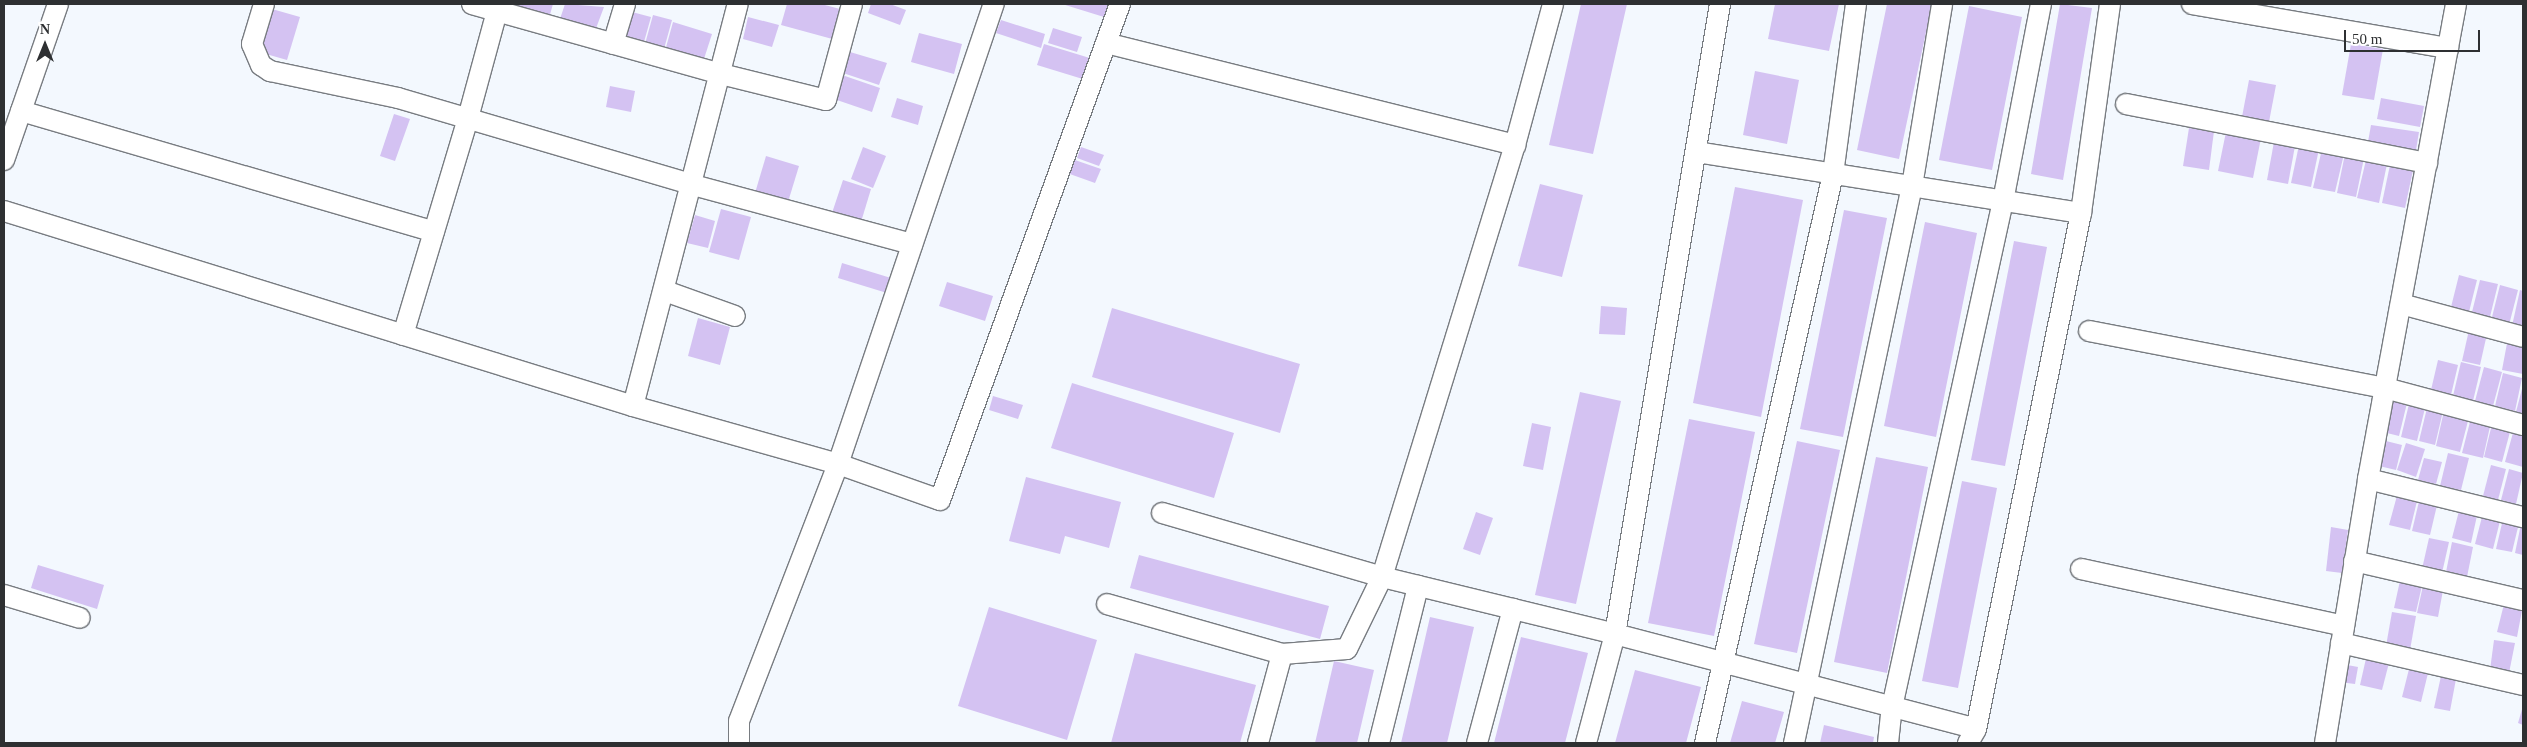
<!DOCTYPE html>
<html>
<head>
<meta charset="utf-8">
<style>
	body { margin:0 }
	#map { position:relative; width:2527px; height:747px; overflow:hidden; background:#f3f8fe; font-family:"Times New Roman",serif }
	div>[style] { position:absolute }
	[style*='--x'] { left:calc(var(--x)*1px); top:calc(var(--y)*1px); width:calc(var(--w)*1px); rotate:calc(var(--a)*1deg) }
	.building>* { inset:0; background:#d4c2f2 }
	.roads { filter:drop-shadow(1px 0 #787c81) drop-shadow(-1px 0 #787c81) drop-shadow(0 1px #787c81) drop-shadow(0 -1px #787c81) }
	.minor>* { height:20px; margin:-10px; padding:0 10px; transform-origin:10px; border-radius:10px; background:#fff }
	span { translate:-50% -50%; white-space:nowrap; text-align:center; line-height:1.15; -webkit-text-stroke:4px #fff; paint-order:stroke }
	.frame { position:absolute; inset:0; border:5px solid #2e3032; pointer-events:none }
	.north { position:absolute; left:20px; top:20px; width:50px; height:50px; -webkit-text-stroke:4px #fff; paint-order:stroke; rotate:0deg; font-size:14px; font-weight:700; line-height:20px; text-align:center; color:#2e3032 }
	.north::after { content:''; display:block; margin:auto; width:18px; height:22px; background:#2e3032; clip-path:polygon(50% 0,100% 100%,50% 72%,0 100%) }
	.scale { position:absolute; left:2344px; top:30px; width:136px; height:22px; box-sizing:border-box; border:2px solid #2e3032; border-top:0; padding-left:6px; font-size:15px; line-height:18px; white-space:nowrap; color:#2e3032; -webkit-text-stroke:4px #fff; paint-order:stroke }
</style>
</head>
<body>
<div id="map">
	<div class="building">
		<div style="clip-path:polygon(514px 4px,553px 4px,549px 18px,513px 7px)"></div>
		<div style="clip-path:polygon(565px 4px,604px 7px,595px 31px,560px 19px)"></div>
		<div style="clip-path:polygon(787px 4px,821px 4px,844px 10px,836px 40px,781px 25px)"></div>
		<div style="clip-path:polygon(871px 4px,890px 4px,906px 10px,900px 25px,868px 13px)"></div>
		<div style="clip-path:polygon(1062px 4px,1108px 4px,1104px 17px)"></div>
		<div style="clip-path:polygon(1581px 4px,1627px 4px,1593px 154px,1549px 145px)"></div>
		<div style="clip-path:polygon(1775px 4px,1839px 4px,1829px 51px,1768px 39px)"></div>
		<div style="clip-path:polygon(1887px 4px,1932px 4px,1899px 159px,1857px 150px)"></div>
		<div style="clip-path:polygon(2060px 4px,2092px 8px,2063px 180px,2031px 174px)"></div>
		<div style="clip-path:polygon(1969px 6px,2022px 17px,1992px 170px,1939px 160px)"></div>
		<div style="clip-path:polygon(272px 9px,300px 17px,287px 60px,259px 52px)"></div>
		<div style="clip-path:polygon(632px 12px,651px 17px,644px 42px,625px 36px)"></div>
		<div style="clip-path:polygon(653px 15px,672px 20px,664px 49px,645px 44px)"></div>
		<div style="clip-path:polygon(748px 17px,779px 25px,772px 47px,743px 39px)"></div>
		<div style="clip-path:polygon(1001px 20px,1045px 34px,1041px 48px,996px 33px)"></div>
		<div style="clip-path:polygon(673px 22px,712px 34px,703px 62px,665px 51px)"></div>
		<div style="clip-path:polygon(1053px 28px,1082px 37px,1077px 52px,1048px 43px)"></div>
		<div style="clip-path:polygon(919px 33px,962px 44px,954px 74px,911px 62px)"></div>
		<div style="clip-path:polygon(1044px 44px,1093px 59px,1086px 80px,1037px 65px)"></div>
		<div style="clip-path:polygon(2351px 44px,2383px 49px,2374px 100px,2342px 95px)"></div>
		<div style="clip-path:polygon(850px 52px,887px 63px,879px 85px,843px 73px)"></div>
		<div style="clip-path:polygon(1755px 71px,1799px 80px,1787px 144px,1743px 135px)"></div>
		<div style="clip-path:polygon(842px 75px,880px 88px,872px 112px,834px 99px)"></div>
		<div style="clip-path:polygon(2249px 80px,2276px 85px,2269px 122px,2242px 117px)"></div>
		<div style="clip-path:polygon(610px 86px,635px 91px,631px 112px,606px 107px)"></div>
		<div style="clip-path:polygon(897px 98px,923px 106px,918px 125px,891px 117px)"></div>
		<div style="clip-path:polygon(2381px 98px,2424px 106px,2420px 127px,2377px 119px)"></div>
		<div style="clip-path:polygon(394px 114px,410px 119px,395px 161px,380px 156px)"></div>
		<div style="clip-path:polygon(2371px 125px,2419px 132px,2416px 150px,2368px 142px)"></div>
		<div style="clip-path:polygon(2189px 128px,2214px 131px,2209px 170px,2183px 166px)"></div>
		<div style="clip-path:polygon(2226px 132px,2261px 138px,2253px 178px,2218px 171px)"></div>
		<div style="clip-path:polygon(2274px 142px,2295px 146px,2288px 184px,2267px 180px)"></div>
		<div style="clip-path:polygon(2299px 145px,2319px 149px,2311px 187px,2291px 183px)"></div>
		<div style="clip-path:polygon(863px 147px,886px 156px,873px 188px,851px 179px)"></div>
		<div style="clip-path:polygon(1081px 147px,1104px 155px,1099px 166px,1077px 158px)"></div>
		<div style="clip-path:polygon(2322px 149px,2344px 154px,2335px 192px,2313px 188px)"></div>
		<div style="clip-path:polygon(2345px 154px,2364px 158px,2356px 197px,2337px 193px)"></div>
		<div style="clip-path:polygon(766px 156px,799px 166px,788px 202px,755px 193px)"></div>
		<div style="clip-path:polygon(1072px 159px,1101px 169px,1095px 183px,1067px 173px)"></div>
		<div style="clip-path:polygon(2366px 160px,2387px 164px,2379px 203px,2357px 198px)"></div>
		<div style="clip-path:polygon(2390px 165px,2413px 170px,2405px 208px,2382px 203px)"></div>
		<div style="clip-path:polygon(843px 180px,871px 189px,861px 222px,832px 213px)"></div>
		<div style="clip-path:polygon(1540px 184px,1583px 195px,1562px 277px,1518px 266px)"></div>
		<div style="clip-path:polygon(1735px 187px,1803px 200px,1761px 417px,1693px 403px)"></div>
		<div style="clip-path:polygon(721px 209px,751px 217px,739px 260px,709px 252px)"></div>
		<div style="clip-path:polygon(1844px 210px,1887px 218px,1843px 437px,1800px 429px)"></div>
		<div style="clip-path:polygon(695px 215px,715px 221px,708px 248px,687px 243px)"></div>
		<div style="clip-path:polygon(1925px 222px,1977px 233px,1936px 437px,1884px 426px)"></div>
		<div style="clip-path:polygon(2014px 241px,2047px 247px,2005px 466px,1971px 460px)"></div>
		<div style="clip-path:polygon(842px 263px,891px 278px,887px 293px,838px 278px)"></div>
		<div style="clip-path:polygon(2459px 275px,2477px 280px,2468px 316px,2450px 311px)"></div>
		<div style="clip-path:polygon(2480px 280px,2498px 284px,2489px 321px,2471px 316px)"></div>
		<div style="clip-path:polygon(947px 282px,993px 296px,985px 321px,939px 306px)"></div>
		<div style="clip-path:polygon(2500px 285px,2518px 290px,2509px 325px,2491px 321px)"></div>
		<div style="clip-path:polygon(2520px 290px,2523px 291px,2523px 328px,2512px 326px)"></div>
		<div style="clip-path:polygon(1601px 306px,1627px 308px,1625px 335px,1599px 334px)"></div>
		<div style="clip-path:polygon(1112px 308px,1300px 364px,1280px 433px,1092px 377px)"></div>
		<div style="clip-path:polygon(698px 318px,730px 327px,720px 365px,688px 356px)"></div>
		<div style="clip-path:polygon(2469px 330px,2487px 334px,2480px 365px,2462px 361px)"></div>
		<div style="clip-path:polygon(2508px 338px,2523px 341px,2523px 374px,2502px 370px)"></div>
		<div style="clip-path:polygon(2438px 360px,2458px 365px,2451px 395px,2431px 390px)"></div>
		<div style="clip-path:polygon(2461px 362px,2481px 367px,2473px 401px,2453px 396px)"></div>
		<div style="clip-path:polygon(2484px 367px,2502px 372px,2493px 406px,2475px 401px)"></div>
		<div style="clip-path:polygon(2503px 373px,2522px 378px,2515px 411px,2495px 406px)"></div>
		<div style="clip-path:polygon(1072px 383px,1234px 433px,1214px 498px,1051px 448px)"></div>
		<div style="clip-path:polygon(2523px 385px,2523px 414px,2516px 412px)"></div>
		<div style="clip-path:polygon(1580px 392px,1621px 401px,1576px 604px,1535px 595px)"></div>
		<div style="clip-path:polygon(993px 396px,1023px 405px,1018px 419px,989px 410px)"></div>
		<div style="clip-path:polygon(2391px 399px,2407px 403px,2399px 436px,2383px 432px)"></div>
		<div style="clip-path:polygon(2409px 404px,2425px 408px,2417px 441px,2401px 437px)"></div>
		<div style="clip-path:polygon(2427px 408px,2443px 411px,2435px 445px,2419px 441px)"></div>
		<div style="clip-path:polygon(2444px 411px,2469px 417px,2460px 452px,2436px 446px)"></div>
		<div style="clip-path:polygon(2471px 418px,2491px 422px,2483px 458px,2462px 453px)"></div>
		<div style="clip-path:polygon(1689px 419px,1755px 432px,1714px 636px,1648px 623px)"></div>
		<div style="clip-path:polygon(1532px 423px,1551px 427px,1543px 470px,1523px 466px)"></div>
		<div style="clip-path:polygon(2492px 424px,2511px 428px,2502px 462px,2484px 457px)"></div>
		<div style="clip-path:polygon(2514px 429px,2523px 431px,2523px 467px,2505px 462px)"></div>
		<div style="clip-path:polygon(1797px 441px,1840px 450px,1797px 653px,1754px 644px)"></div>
		<div style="clip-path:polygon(2386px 441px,2402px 445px,2396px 470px,2379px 466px)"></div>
		<div style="clip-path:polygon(2406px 443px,2425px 449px,2416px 477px,2397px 470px)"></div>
		<div style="clip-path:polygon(2448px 453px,2469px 458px,2461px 490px,2440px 486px)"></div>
		<div style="clip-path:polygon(1876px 457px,1928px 467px,1887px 673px,1834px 662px)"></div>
		<div style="clip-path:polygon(2424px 458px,2442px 462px,2436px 484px,2418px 480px)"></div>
		<div style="clip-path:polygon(2491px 465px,2506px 469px,2498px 500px,2483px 496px)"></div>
		<div style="clip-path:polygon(2509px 469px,2523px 473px,2516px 504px,2501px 500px)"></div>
		<div style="clip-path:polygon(1026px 477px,1121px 502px,1109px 548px,1065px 536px,1060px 554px,1009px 541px)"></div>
		<div style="clip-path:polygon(1962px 481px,1997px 488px,1958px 688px,1922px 681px)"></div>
		<div style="clip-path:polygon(2398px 492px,2418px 497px,2410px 530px,2389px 525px)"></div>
		<div style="clip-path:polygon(2420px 497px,2438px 501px,2430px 535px,2412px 531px)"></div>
		<div style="clip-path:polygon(2460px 507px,2478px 511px,2471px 543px,2452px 538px)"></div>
		<div style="clip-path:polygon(1476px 512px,1493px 518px,1480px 555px,1463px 549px)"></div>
		<div style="clip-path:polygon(2483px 513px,2501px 517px,2493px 549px,2475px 544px)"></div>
		<div style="clip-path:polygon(2503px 519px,2519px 523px,2512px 552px,2496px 549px)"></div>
		<div style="clip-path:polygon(2521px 524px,2523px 524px,2523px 555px,2515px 553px)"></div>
		<div style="clip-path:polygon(2331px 527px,2348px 530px,2342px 573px,2326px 571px)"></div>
		<div style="clip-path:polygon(2429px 538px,2449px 542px,2442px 573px,2422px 569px)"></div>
		<div style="clip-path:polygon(2452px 542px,2473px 547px,2467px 577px,2446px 572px)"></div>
		<div style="clip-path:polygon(1139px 555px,1329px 606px,1320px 639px,1130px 588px)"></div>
		<div style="clip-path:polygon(38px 565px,104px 585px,97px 609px,31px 588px)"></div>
		<div style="clip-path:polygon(2401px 576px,2423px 581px,2416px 612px,2394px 608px)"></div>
		<div style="clip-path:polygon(2424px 581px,2444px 585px,2438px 617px,2417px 613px)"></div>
		<div style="clip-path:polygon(2505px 600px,2523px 605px,2517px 637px,2497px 632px)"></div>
		<div style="clip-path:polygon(989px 607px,1097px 640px,1067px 740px,958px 706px)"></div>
		<div style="clip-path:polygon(2392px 612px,2416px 616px,2410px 650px,2386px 646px)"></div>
		<div style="clip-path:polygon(1430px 617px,1474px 627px,1447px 743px,1401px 743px)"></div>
		<div style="clip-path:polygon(1521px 637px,1588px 653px,1565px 743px,1494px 743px)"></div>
		<div style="clip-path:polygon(2494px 640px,2515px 643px,2509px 673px,2490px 670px)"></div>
		<div style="clip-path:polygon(1135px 653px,1256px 685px,1240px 743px,1111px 743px)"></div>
		<div style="clip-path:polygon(2367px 654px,2390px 659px,2382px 690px,2360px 685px)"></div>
		<div style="clip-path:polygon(1334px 661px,1374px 670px,1357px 743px,1315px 743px)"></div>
		<div style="clip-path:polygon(2342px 664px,2358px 667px,2355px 684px,2339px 682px)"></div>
		<div style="clip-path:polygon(2410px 665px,2429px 669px,2421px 702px,2402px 697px)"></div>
		<div style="clip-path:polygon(1635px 670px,1701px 687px,1686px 743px,1615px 743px)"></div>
		<div style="clip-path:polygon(2441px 676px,2456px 679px,2450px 711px,2434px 708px)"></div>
		<div style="clip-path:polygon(1742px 701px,1784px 712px,1775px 743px,1730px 743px)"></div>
		<div style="clip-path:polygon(2523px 706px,2523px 725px,2518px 723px)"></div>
		<div style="clip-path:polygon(1824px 725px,1874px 737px,1873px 743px,1820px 743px)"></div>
	</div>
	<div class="roads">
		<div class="minor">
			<div style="--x:264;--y:4;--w:42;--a:106.7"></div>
			<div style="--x:252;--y:44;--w:23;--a:67"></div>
			<div style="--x:261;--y:65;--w:11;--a:34"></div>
			<div style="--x:270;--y:71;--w:131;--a:11.9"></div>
			<div style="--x:398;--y:98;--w:308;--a:16.4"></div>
			<div style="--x:693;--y:185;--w:227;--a:15.1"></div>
			<div style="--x:472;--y:4;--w:259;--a:15.7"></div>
			<div style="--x:721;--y:74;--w:108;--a:13.9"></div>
			<div style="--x:826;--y:100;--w:99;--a:-74.8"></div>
			<div style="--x:2192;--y:4;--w:260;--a:9.8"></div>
			<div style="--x:1106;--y:43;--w:422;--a:14"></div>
			<div style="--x:613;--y:44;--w:42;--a:-73.3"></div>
			<div style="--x:2126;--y:104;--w:307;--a:11.1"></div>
			<div style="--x:21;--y:111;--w:430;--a:16.3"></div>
			<div style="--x:1696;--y:152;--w:390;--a:9"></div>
			<div style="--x:4;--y:160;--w:165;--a:-70.9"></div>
			<div style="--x:4;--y:211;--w:659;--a:17.22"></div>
			<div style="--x:633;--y:406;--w:213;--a:15.8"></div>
			<div style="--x:838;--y:464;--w:108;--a:19.4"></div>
			<div style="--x:940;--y:500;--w:528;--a:-70.05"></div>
			<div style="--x:665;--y:291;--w:74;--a:19.7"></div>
			<div style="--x:2401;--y:304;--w:126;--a:15.1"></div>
			<div style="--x:2089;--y:331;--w:301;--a:10.9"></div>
			<div style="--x:2385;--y:388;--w:143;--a:15"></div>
			<div style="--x:403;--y:335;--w:227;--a:-73.3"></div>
			<div style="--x:468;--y:118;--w:118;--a:-74.8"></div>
			<div style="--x:633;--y:406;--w:415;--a:-75.4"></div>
			<div style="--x:2368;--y:479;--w:160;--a:13.8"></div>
			<div style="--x:1162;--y:513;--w:229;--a:16.2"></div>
			<div style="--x:1382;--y:577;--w:240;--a:13.7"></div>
			<div style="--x:1615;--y:634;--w:373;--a:14.7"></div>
			<div style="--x:2354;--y:561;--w:173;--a:13"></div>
			<div style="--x:2081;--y:569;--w:269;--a:12.2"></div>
			<div style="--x:4;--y:595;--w:79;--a:16.8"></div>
			<div style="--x:1107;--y:604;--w:182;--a:15.9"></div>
			<div style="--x:2341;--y:643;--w:187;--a:13"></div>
			<div style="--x:739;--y:743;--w:22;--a:-90"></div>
			<div style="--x:739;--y:721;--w:275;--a:-68.9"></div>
			<div style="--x:838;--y:464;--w:486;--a:-71.3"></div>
			<div style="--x:1258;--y:743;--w:92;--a:-74.9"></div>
			<div style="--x:1282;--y:654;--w:65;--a:-4.4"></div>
			<div style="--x:1347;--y:649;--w:80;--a:-64.1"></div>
			<div style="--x:1382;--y:577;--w:452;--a:-72.9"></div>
			<div style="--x:1515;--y:145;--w:146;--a:-74.9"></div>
			<div style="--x:1379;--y:743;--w:162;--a:-76"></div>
			<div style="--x:1477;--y:743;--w:139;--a:-75"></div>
			<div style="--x:1586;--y:743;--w:113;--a:-75.1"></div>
			<div style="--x:1615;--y:634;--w:639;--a:-80.54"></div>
			<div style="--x:1705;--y:743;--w:583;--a:-77.32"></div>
			<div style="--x:1833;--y:174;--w:172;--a:-82.3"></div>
			<div style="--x:1794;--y:743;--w:569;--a:-78.04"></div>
			<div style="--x:1912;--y:186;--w:184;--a:-80.6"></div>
			<div style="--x:1888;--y:743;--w:36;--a:-84"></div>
			<div style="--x:1892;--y:707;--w:518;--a:-77.63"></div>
			<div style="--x:2003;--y:201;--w:201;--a:-79.1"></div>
			<div style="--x:1968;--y:743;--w:16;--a:-60"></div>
			<div style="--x:1976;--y:729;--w:527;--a:-78.5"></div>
			<div style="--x:2081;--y:213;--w:211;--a:-82.1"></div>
			<div style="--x:2325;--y:743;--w:267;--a:-80.7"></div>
			<div style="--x:2368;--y:479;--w:483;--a:-79.5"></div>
		</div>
	</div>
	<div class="frame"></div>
	<div class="north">N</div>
	<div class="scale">50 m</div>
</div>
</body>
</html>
